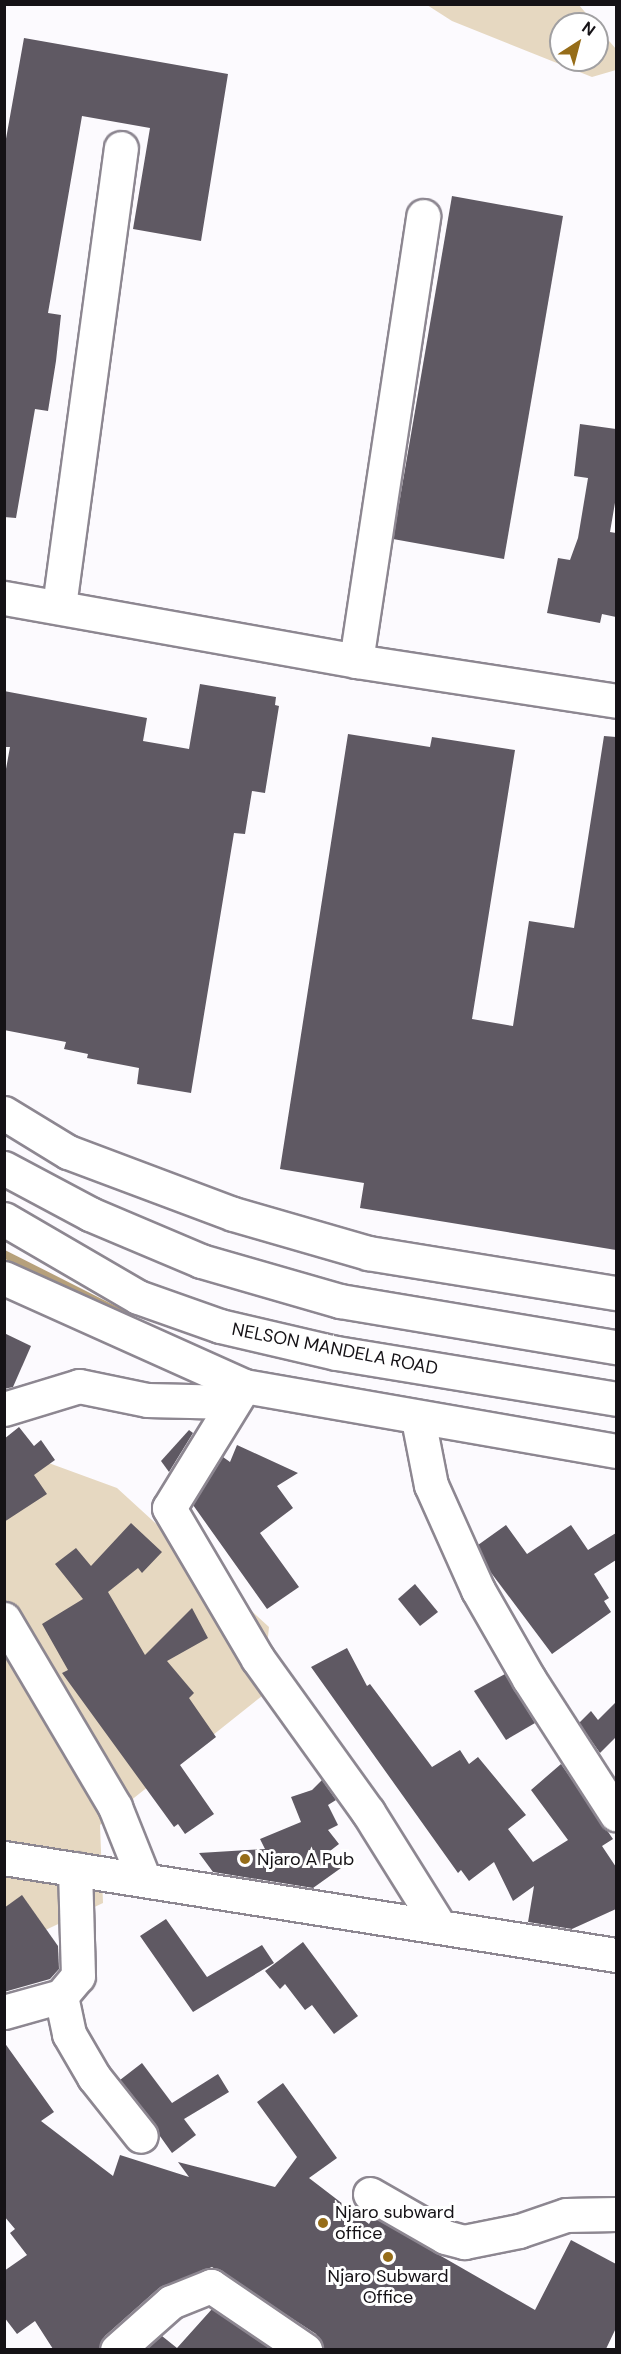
<!DOCTYPE html>
<html>
<head>
<meta charset="utf-8">
<style>
	body { margin:0 }
	#map { position:relative; width:621px; height:2354px; overflow:hidden; background:#fcfafe; font-family:"DM Sans",sans-serif }
	div>[style] { position:absolute }
	[style*='--x'] { left:calc(var(--x)*1px); top:calc(var(--y)*1px); width:calc(var(--w)*1px); rotate:calc(var(--a)*1deg) }
	.green>* { inset:0; background:#e6d8c1 }
	.stream>* { height:8px; margin:-4px; padding:0 4px; transform-origin:4px; border-radius:4px; background:#b6a07b }
	.building>* { inset:0; background:#5f5963 }
	.roads { filter:drop-shadow(2px 0 #8d8791) drop-shadow(-2px 0 #8d8791) drop-shadow(0 2px #8d8791) drop-shadow(0 -2px #8d8791) }
	.minor>* { height:33px; margin:-16.5px; padding:0 16.5px; transform-origin:16.5px; border-radius:16.5px; background:#fff }
	.major>* { height:33px; margin:-16.5px; padding:0 16.5px; transform-origin:16.5px; border-radius:16.5px; background:#fff }
	.dots>* { width:16px; height:16px; translate:-50% -50%; box-sizing:border-box; border:3px solid #fff; border-radius:50% }
	span { translate:-50% -50%; white-space:nowrap; text-align:center; line-height:1.15; -webkit-text-stroke:6px #fff; paint-order:stroke }
	.street-label { font-size:18px; color:#151216 }
	.poi-label { font-size:18px; color:#151216 }
	.left { translate:0 -50%; text-align:left }
	.frame { position:absolute; inset:0; border:6px solid #151216; pointer-events:none }
	.north { position:absolute; left:549px; top:12px; width:60px; height:60px; box-sizing:border-box; background:#fff; border:2px solid #a1a0a2; border-radius:50%; rotate:36deg; font-size:16px; font-weight:700; line-height:24px; text-align:center; color:#151216 }
	.north::after { content:''; display:block; margin:auto; width:21px; height:27px; background:#966d19; clip-path:polygon(50% 0,100% 100%,50% 72%,0 100%) }
</style>
</head>
<body>
<div id="map">
	<div class="green">
		<div style="clip-path:polygon(427px 5px,579px 5px,595px 24px,561px 24px,561px 60px,597px 60px,597px 27px,616px 49px,616px 70px,592px 77px,452px 21px)"></div>
		<div style="clip-path:polygon(5px 1447px,117px 1488px,269px 1627px,262px 1696px,100px 1825px,103px 1903px,5px 1949px)"></div>
	</div>
	<div class="stream">
		<div style="--x:4;--y:1254;--w:138;--a:26.8"></div>
	</div>
	<div class="building">
		<div style="clip-path:polygon(24px 38px,228px 74px,201px 241px,133px 229px,150px 128px,82px 116px,48px 313px,61px 315px,56px 361px,48px 411px,35px 409px,16px 518px,4px 517px,4px 150px)"></div>
		<div style="clip-path:polygon(452px 196px,563px 216px,504px 559px,393px 539px)"></div>
		<div style="clip-path:polygon(580px 424px,616px 429px,616px 497px,610px 532px,616px 533px,616px 617px,602px 614px,600px 623px,547px 613px,558px 558px,570px 560px,578px 538px,588px 478px,574px 476px)"></div>
		<div style="clip-path:polygon(200px 684px,276px 697px,275px 705px,279px 706px,265px 793px,252px 791px,245px 834px,234px 833px,191px 1093px,137px 1084px,139px 1068px,87px 1058px,88px 1054px,64px 1049px,66px 1042px,4px 1030px,4px 780px,10px 747px,4px 747px,4px 691px,147px 718px,143px 741px,189px 749px)"></div>
		<div style="clip-path:polygon(348px 734px,430px 747px,432px 737px,515px 750px,472px 1019px,513px 1026px,529px 921px,574px 928px,604px 736px,616px 737px,616px 1250px,360px 1208px,364px 1183px,280px 1169px)"></div>
		<div style="clip-path:polygon(4px 1333px,31px 1346px,13px 1387px,4px 1389px)"></div>
		<div style="clip-path:polygon(19px 1427px,34px 1446px,41px 1440px,55px 1460px,34px 1475px,47px 1494px,4px 1522px,4px 1439px)"></div>
		<div style="clip-path:polygon(189px 1430px,193px 1433px,169px 1472px,161px 1461px)"></div>
		<div style="clip-path:polygon(237px 1445px,298px 1473px,277px 1486px,293px 1508px,260px 1533px,299px 1587px,267px 1609px,193px 1505px,223px 1457px,230px 1462px)"></div>
		<div style="clip-path:polygon(131px 1523px,162px 1552px,142px 1573px,138px 1568px,108px 1592px,145px 1655px,192px 1608px,208px 1638px,167px 1661px,194px 1693px,189px 1698px,216px 1737px,180px 1765px,214px 1814px,185px 1834px,178px 1824px,174px 1827px,62px 1673px,68px 1670px,42px 1624px,83px 1599px,55px 1564px,76px 1548px,91px 1566px)"></div>
		<div style="clip-path:polygon(506px 1525px,527px 1554px,571px 1525px,588px 1550px,616px 1533px,616px 1560px,594px 1574px,609px 1598px,604px 1601px,611px 1612px,552px 1654px,489px 1570px,478px 1545px)"></div>
		<div style="clip-path:polygon(415px 1584px,438px 1612px,420px 1626px,398px 1599px)"></div>
		<div style="clip-path:polygon(347px 1648px,367px 1686px,370px 1684px,432px 1767px,460px 1750px,469px 1764px,478px 1757px,526px 1815px,508px 1829px,533px 1862px,568px 1840px,531px 1790px,561px 1764px,613px 1839px,602px 1846px,616px 1867px,616px 1909px,572px 1929px,528px 1922px,534px 1886px,513px 1901px,494px 1862px,469px 1881px,461px 1870px,458px 1873px,311px 1667px)"></div>
		<div style="clip-path:polygon(505px 1674px,535px 1723px,506px 1740px,474px 1691px)"></div>
		<div style="clip-path:polygon(616px 1702px,616px 1737px,600px 1753px,579px 1723px,591px 1711px,598px 1720px)"></div>
		<div style="clip-path:polygon(322px 1780px,336px 1800px,328px 1805px,338px 1825px,328px 1830px,339px 1844px,330px 1851px,341px 1868px,313px 1888px,213px 1872px,199px 1853px,265px 1849px,260px 1839px,301px 1822px,291px 1797px,312px 1790px)"></div>
		<div style="clip-path:polygon(22px 1895px,58px 1946px,59px 1969px,50px 1979px,4px 1992px,4px 1908px)"></div>
		<div style="clip-path:polygon(166px 1919px,207px 1977px,262px 1945px,274px 1963px,193px 2012px,140px 1936px)"></div>
		<div style="clip-path:polygon(303px 1942px,358px 2016px,334px 2034px,312px 2005px,305px 2010px,285px 1984px,280px 1989px,265px 1971px)"></div>
		<div style="clip-path:polygon(4px 2042px,54px 2112px,41px 2121px,113px 2176px,120px 2155px,189px 2177px,178px 2162px,275px 2187px,297px 2157px,257px 2102px,283px 2083px,337px 2158px,309px 2178px,369px 2224px,373px 2217px,535px 2310px,571px 2240px,616px 2264px,616px 2328px,606px 2349px,323px 2349px,316px 2334px,212px 2267px,159px 2288px,105px 2336px,99px 2349px,53px 2349px,35px 2321px,17px 2334px,4px 2317px,4px 2271px,27px 2255px,10px 2233px,15px 2229px,4px 2216px)"></div>
		<div style="clip-path:polygon(142px 2063px,172px 2103px,218px 2074px,229px 2092px,184px 2119px,196px 2135px,172px 2153px,120px 2080px)"></div>
		<div style="clip-path:polygon(212px 2309px,271px 2349px,146px 2349px,162px 2336px,177px 2348px)"></div>
	</div>
	<div class="roads">
		<div class="minor">
			<div style="--x:4;--y:598;--w:358;--a:10.1"></div>
			<div style="--x:356;--y:661;--w:263;--a:8.7"></div>
			<div style="--x:59;--y:606;--w:462;--a:-82.3"></div>
			<div style="--x:356;--y:661;--w:450;--a:-81.4"></div>
			<div style="--x:4;--y:1113;--w:75;--a:31.4"></div>
			<div style="--x:68;--y:1152;--w:176;--a:20.6"></div>
			<div style="--x:233;--y:1214;--w:141;--a:16.1"></div>
			<div style="--x:368;--y:1253;--w:251;--a:9.2"></div>
			<div style="--x:4;--y:1278;--w:263;--a:24.2"></div>
			<div style="--x:244;--y:1386;--w:378;--a:9.9"></div>
			<div style="--x:244;--y:1386;--w:143;--a:121.6"></div>
			<div style="--x:169;--y:1508;--w:175;--a:59.5"></div>
			<div style="--x:258;--y:1659;--w:188;--a:54.3"></div>
			<div style="--x:368;--y:1812;--w:132;--a:58"></div>
			<div style="--x:4;--y:1409;--w:78;--a:-17"></div>
			<div style="--x:79;--y:1386;--w:69;--a:11.6"></div>
			<div style="--x:147;--y:1400;--w:86;--a:1.3"></div>
			<div style="--x:418;--y:1419;--w:67;--a:78.9"></div>
			<div style="--x:431;--y:1485;--w:115;--a:65.9"></div>
			<div style="--x:478;--y:1590;--w:103;--a:60.2"></div>
			<div style="--x:529;--y:1679;--w:161;--a:57.2"></div>
			<div style="--x:4;--y:1619;--w:218;--a:59.4"></div>
			<div style="--x:115;--y:1807;--w:75;--a:68.2"></div>
			<div style="--x:4;--y:1858;--w:620;--a:9.01"></div>
			<div style="--x:61;--y:1996;--w:39;--a:78"></div>
			<div style="--x:69;--y:2034;--w:50;--a:59.8"></div>
			<div style="--x:94;--y:2077;--w:75;--a:51.5"></div>
			<div style="--x:4;--y:2012;--w:59;--a:-15.7"></div>
			<div style="--x:61;--y:1996;--w:26;--a:-50"></div>
			<div style="--x:78;--y:1976;--w:107;--a:-91.6"></div>
			<div style="--x:370;--y:2194;--w:86;--a:29.8"></div>
			<div style="--x:445;--y:2237;--w:20;--a:15"></div>
			<div style="--x:464;--y:2242;--w:56;--a:-11.3"></div>
			<div style="--x:519;--y:2231;--w:50;--a:-18.8"></div>
			<div style="--x:566;--y:2215;--w:50;--a:-1.1"></div>
			<div style="--x:117;--y:2350;--w:72;--a:-41.6"></div>
			<div style="--x:171;--y:2302;--w:43;--a:-21.8"></div>
			<div style="--x:211;--y:2286;--w:114;--a:34.2"></div>
		</div>
		<div class="major">
			<div style="--x:4;--y:1168;--w:98;--a:28.1"></div>
			<div style="--x:90;--y:1214;--w:121;--a:22.9"></div>
			<div style="--x:201;--y:1261;--w:145;--a:16.1"></div>
			<div style="--x:340;--y:1301;--w:280;--a:9.5"></div>
			<div style="--x:4;--y:1219;--w:155;--a:30.2"></div>
			<div style="--x:138;--y:1297;--w:87;--a:19.5"></div>
			<div style="--x:220;--y:1326;--w:119;--a:13.1"></div>
			<div style="--x:336;--y:1353;--w:284;--a:9.3"></div>
		</div>
	</div>
	<div class="dots">
		<div style="left:245px;top:1859px;background:#966d19"></div>
		<div style="left:323px;top:2223px;background:#966d19"></div>
		<div style="left:388px;top:2257px;background:#966d19"></div>
	</div>
	<div class="street-label">
		<span style="left:335px;top:1349px;rotate:11deg">NELSON MANDELA ROAD</span>
	</div>
	<div class="poi-label">
		<span class="left" style="left:257px;top:1859px">Njaro A Pub</span>
		<span class="left" style="left:335px;top:2223px">Njaro subward<br>office</span>
		<span style="left:388px;top:2287px">Njaro Subward<br>Office</span>
	</div>
	<div class="frame"></div>
	<div class="north">N</div>
</div>
</body>
</html>
